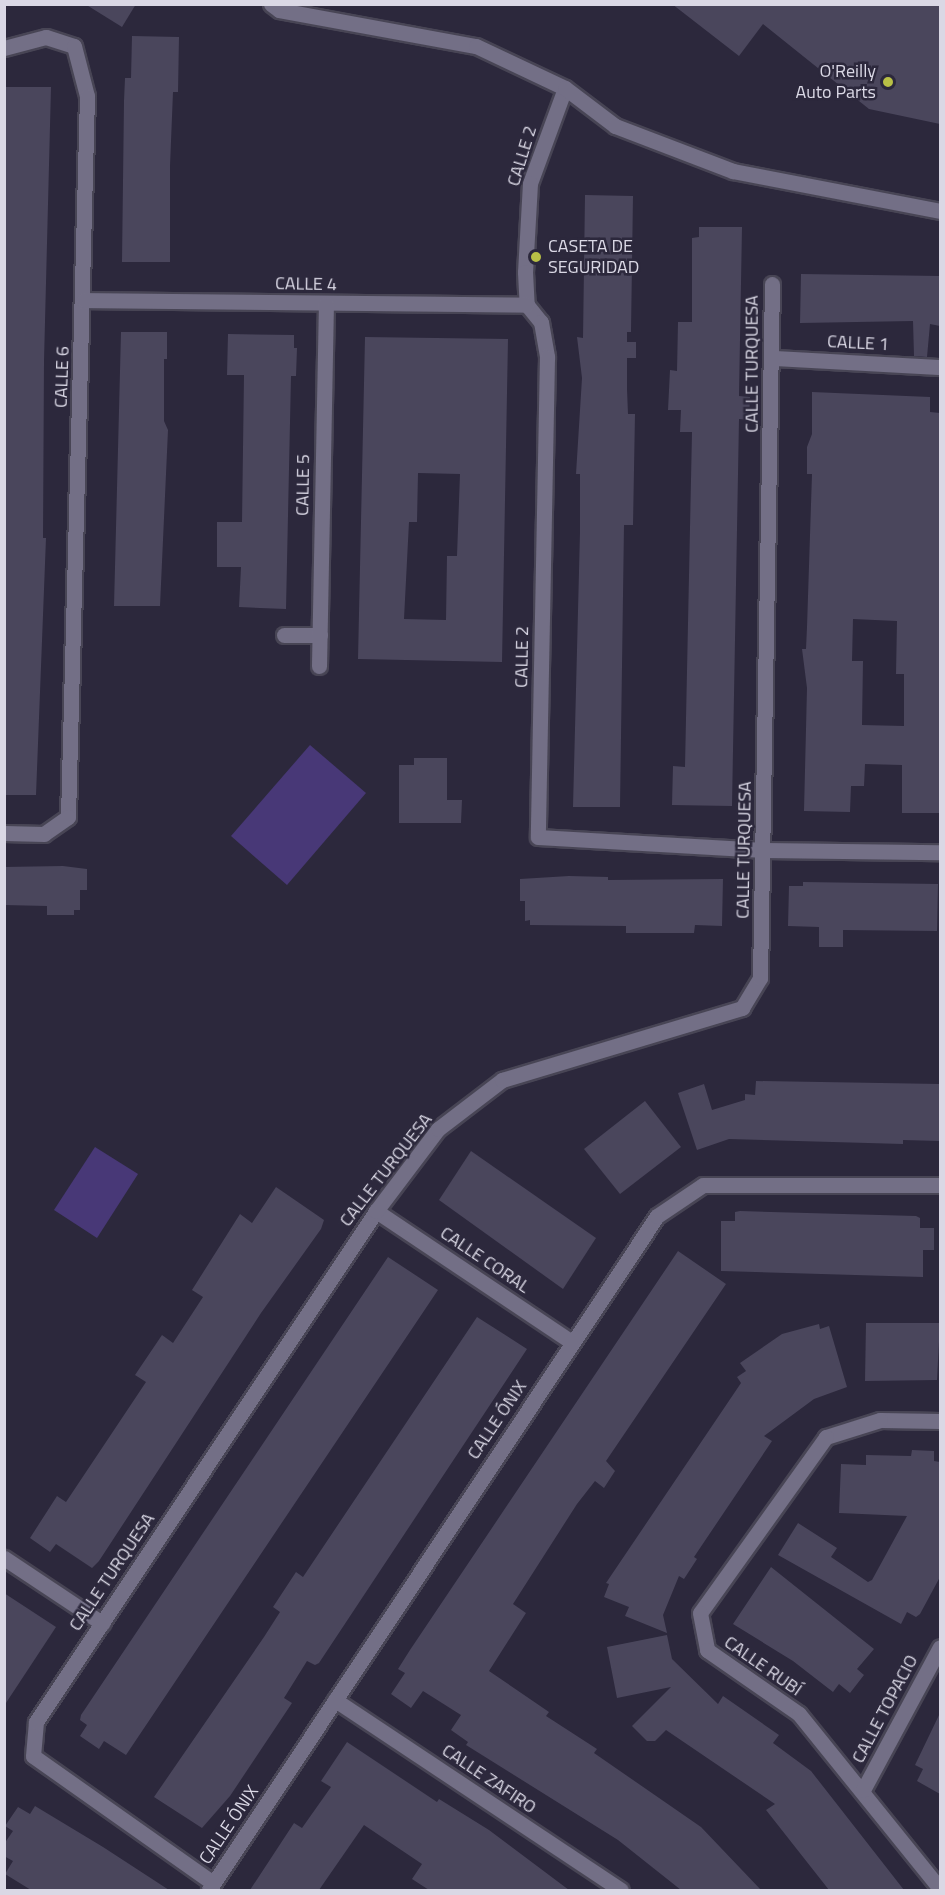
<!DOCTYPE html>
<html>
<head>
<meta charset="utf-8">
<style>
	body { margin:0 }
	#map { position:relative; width:945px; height:1895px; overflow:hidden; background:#2c283c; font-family:"Titillium Web",sans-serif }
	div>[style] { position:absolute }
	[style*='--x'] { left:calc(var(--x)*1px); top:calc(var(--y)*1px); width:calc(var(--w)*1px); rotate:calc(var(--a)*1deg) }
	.green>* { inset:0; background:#483877 }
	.building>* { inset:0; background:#4a465c }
	.roads { filter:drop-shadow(2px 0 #484555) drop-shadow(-2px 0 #484555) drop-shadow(0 2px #484555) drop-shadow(0 -2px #484555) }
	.minor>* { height:15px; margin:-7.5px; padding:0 7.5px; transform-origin:7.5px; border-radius:7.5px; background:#736f86 }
	.tertiary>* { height:15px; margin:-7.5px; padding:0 7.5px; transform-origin:7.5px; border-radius:7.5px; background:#736f86 }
	.dots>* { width:16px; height:16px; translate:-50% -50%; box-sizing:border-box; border:3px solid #2c283c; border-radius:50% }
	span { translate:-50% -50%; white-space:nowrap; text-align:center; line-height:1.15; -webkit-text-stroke:5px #2c283c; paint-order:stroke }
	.poi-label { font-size:18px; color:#dad8e5 }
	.right { translate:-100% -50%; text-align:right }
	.left { translate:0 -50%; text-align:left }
	.street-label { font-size:18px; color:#dad8e5 }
	.frame { position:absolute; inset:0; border:6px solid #dad8e5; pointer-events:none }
</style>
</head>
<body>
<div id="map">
	<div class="green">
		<div style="clip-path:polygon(310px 745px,366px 793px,287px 885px,231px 836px)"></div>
		<div style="clip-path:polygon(95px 1147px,138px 1174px,97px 1238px,54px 1210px)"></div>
	</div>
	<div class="building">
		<div style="clip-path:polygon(85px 4px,136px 4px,122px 27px)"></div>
		<div style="clip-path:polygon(672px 4px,940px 4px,940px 124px,869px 109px,763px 24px,739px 56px)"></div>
		<div style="clip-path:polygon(132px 36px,179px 37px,178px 92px,173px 92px,170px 166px,170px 262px,122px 262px,124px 101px,125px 78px,131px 78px)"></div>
		<div style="clip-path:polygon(4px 87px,51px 87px,44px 361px,43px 538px,46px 538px,36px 795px,4px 795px)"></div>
		<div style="clip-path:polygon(585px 195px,633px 196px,631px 332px,627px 332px,627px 342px,636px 342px,636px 358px,627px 358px,627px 389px,628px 414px,635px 414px,633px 525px,624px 525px,620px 807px,573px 807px,580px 532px,580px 474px,576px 474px,582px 378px,577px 337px,583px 338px)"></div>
		<div style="clip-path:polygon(699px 227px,742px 227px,739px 396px,750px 397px,749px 420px,739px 419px,732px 806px,672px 805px,673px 766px,685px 767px,692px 432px,680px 432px,681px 410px,668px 410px,670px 370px,677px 371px,678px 322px,692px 322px,692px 238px,699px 237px)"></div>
		<div style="clip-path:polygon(801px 274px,940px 276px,940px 326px,930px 324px,927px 357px,914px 356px,913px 321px,800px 323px)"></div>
		<div style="clip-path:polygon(121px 332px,167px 332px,167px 359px,164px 359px,164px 421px,168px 430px,160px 606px,114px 606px)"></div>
		<div style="clip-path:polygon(228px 334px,294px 335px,294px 348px,297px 348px,296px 376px,291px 376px,286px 609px,239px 607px,241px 567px,217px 567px,217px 522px,242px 522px,244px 375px,227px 375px)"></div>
		<div style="clip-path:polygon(evenodd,365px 337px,508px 339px,502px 662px,358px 659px,365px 337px,418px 473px,460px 474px,457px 556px,447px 556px,446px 620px,404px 619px,409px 522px,417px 522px,418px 473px)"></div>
		<div style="clip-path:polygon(evenodd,812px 392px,930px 397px,930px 412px,940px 413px,940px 813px,902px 813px,902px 765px,865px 764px,864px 786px,851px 786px,850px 812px,804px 811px,807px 688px,802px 649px,806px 649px,807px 627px,812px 474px,807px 474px,807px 447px,812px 434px,812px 392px,853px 619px,897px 621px,896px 674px,904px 674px,904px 726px,862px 725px,863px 661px,852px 661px,853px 619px)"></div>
		<div style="clip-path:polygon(414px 758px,447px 758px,447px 800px,462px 800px,461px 823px,399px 823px,399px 765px,414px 765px)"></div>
		<div style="clip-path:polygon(63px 866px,87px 869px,87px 890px,80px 890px,80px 910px,74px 910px,74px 915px,47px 915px,47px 906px,4px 905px,4px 867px)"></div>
		<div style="clip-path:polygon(569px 876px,608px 877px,608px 880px,723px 879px,722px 926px,695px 925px,694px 933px,626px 933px,626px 926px,530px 925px,530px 920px,525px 921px,525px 901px,520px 901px,520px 879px)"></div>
		<div style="clip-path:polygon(803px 882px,938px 884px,937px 931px,843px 930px,843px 947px,819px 947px,819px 927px,788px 926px,789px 886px,803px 886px)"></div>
		<div style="clip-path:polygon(756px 1081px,940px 1084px,940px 1141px,903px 1140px,903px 1144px,729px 1139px,697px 1150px,678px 1093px,704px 1084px,712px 1110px,745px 1100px,745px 1094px,755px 1095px)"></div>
		<div style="clip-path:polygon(645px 1101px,681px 1147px,620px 1194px,584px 1149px)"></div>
		<div style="clip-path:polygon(471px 1151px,596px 1238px,563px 1289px,439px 1200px)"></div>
		<div style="clip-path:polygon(276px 1187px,324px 1220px,321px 1229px,261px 1313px,99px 1561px,92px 1568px,56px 1544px,50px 1552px,30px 1538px,57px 1496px,66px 1502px,146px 1382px,135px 1375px,162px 1335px,173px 1343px,203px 1297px,192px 1290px,240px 1214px,252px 1223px)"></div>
		<div style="clip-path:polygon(740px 1211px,916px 1216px,920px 1218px,920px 1228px,934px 1228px,934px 1250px,923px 1250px,923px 1277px,721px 1271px,721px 1221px,735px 1221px,735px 1212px)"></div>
		<div style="clip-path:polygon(678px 1251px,726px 1284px,606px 1461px,615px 1471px,604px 1488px,595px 1481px,577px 1504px,513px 1604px,526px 1613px,489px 1671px,549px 1712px,546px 1716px,597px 1749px,594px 1753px,701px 1827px,761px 1890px,681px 1890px,618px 1840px,466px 1745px,468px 1742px,451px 1730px,461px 1715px,423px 1691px,411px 1708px,391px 1694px,405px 1673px,398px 1669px,410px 1650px)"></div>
		<div style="clip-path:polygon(388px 1257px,438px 1290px,126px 1755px,104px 1741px,99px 1749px,80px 1736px,87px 1725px,80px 1720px,81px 1715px)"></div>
		<div style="clip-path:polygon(477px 1317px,527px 1349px,319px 1663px,315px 1665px,307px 1661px,284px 1698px,292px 1703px,230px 1796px,202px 1828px,154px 1797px,264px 1637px,280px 1612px,273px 1607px,296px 1572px,303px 1577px)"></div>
		<div style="clip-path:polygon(866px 1323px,940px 1323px,937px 1380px,865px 1381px)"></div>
		<div style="clip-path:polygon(819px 1324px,820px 1329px,829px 1326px,847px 1387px,814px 1399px,764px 1436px,772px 1441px,694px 1557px,697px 1559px,684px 1579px,679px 1576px,663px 1615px,667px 1633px,625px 1616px,629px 1607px,604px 1597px,609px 1584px,606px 1583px,741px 1383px,737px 1377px,746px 1371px,740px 1363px,782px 1334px)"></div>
		<div style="clip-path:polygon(912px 1450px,934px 1451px,934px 1461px,940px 1462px,940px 1577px,920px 1614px,916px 1617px,907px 1612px,901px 1624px,778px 1555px,798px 1523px,837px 1548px,831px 1557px,868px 1582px,872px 1580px,907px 1516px,839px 1513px,841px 1464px,866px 1465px,866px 1455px,911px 1456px)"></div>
		<div style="clip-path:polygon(771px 1567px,874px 1649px,857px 1669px,864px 1675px,850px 1693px,839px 1684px,833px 1692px,793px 1661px,733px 1624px)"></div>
		<div style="clip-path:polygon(4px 1593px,56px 1627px,4px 1706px)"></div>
		<div style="clip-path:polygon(667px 1635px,672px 1659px,718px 1704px,723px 1696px,779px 1735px,773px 1743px,811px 1771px,904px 1890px,829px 1890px,766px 1810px,775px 1804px,666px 1730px,655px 1741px,647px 1741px,632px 1726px,671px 1687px,617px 1698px,607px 1647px)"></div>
		<div style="clip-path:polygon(940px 1713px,940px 1794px,917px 1781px,923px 1769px,915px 1765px)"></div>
		<div style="clip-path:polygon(347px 1742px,437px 1802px,439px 1799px,489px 1830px,569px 1890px,429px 1890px,412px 1879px,422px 1864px,364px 1825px,319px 1890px,250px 1890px,294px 1823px,302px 1828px,331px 1787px,321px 1781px)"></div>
		<div style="clip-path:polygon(35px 1806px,103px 1847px,169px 1890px,31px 1890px,5px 1874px,13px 1861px,4px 1856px,4px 1844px,13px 1831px,5px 1826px,18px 1807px,30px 1814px)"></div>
	</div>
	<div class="roads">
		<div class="minor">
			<div style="--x:4;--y:48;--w:43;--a:-14.7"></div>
			<div style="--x:46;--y:37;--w:29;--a:18"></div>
			<div style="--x:74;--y:46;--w:52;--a:75.4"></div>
			<div style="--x:87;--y:96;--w:721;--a:91.51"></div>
			<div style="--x:68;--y:817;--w:29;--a:145"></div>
			<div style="--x:44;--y:834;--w:40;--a:-178.6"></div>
			<div style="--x:565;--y:88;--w:101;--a:110.2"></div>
			<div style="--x:530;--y:183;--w:89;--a:93.2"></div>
			<div style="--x:525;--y:272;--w:33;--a:87"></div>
			<div style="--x:527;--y:305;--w:22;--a:51"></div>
			<div style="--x:541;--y:322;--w:36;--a:80"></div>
			<div style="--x:547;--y:357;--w:480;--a:91.1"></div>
			<div style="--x:538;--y:837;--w:226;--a:3.3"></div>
			<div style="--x:764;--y:850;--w:176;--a:0.7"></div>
			<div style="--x:84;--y:300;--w:443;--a:0.6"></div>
			<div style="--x:773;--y:358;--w:167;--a:3.1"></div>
			<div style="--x:284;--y:635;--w:36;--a:0"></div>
			<div style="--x:319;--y:666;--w:362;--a:-88.9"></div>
			<div style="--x:376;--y:1211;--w:236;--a:33.8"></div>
			<div style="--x:940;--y:1421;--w:60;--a:-179"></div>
			<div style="--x:880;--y:1420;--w:57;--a:162.5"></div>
			<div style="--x:826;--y:1437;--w:216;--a:125.6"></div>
			<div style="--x:700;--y:1613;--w:38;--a:79"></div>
			<div style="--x:707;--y:1650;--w:112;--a:34.8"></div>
			<div style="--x:799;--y:1714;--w:225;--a:51.1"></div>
			<div style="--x:4;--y:1558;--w:118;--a:33.6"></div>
			<div style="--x:335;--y:1700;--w:343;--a:33.6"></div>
			<div style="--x:863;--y:1790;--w:162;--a:-61.7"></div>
			<div style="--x:213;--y:1883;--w:220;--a:-144.8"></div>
			<div style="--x:33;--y:1756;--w:34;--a:-85"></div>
			<div style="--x:36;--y:1722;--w:614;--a:-56.36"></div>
			<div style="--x:376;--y:1211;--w:103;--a:-52.9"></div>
			<div style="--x:438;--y:1129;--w:81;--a:-37.4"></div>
			<div style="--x:502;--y:1080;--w:251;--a:-16.7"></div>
			<div style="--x:742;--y:1008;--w:35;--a:-59"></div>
			<div style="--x:760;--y:978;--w:694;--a:-89.01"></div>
			<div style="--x:209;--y:1890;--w:809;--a:-56.39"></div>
			<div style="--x:657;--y:1216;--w:55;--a:-34"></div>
			<div style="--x:703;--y:1185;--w:237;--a:0"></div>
		</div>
		<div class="tertiary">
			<div style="--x:271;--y:4;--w:10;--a:37"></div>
			<div style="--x:279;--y:10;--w:200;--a:10.4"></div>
			<div style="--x:476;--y:46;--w:98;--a:25.3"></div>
			<div style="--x:565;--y:88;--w:63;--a:37.2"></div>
			<div style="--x:615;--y:126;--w:126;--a:20.9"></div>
			<div style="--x:733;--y:171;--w:211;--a:10.9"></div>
		</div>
	</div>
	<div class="dots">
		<div style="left:888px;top:82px;background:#b9c046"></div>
		<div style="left:536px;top:257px;background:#b9c046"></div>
	</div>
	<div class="poi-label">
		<span class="right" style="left:876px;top:82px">O'Reilly<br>Auto Parts</span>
		<span class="left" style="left:548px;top:257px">CASETA DE<br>SEGURIDAD</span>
	</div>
	<div class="street-label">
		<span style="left:522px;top:156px;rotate:-73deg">CALLE 2</span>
		<span style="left:306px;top:284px;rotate:1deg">CALLE 4</span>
		<span style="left:858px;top:343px;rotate:3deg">CALLE 1</span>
		<span style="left:752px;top:364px;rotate:-90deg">CALLE TURQUESA</span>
		<span style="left:62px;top:377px;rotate:-88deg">CALLE 6</span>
		<span style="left:303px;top:485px;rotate:-89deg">CALLE 5</span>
		<span style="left:522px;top:657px;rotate:-89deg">CALLE 2</span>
		<span style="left:744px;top:850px;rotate:-89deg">CALLE TURQUESA</span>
		<span style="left:386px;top:1170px;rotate:-52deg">CALLE TURQUESA</span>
		<span style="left:485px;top:1260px;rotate:34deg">CALLE CORAL</span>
		<span style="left:497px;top:1420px;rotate:-56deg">CALLE ÓNIX</span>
		<span style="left:112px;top:1572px;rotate:-56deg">CALLE TURQUESA</span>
		<span style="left:763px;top:1666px;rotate:35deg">CALLE RUBÍ</span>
		<span style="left:885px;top:1709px;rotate:-62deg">CALLE TOPACIO</span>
		<span style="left:489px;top:1779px;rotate:34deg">CALLE ZAFIRO</span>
		<span style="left:229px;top:1825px;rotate:-56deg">CALLE ÓNIX</span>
	</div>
	<div class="frame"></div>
</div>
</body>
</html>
